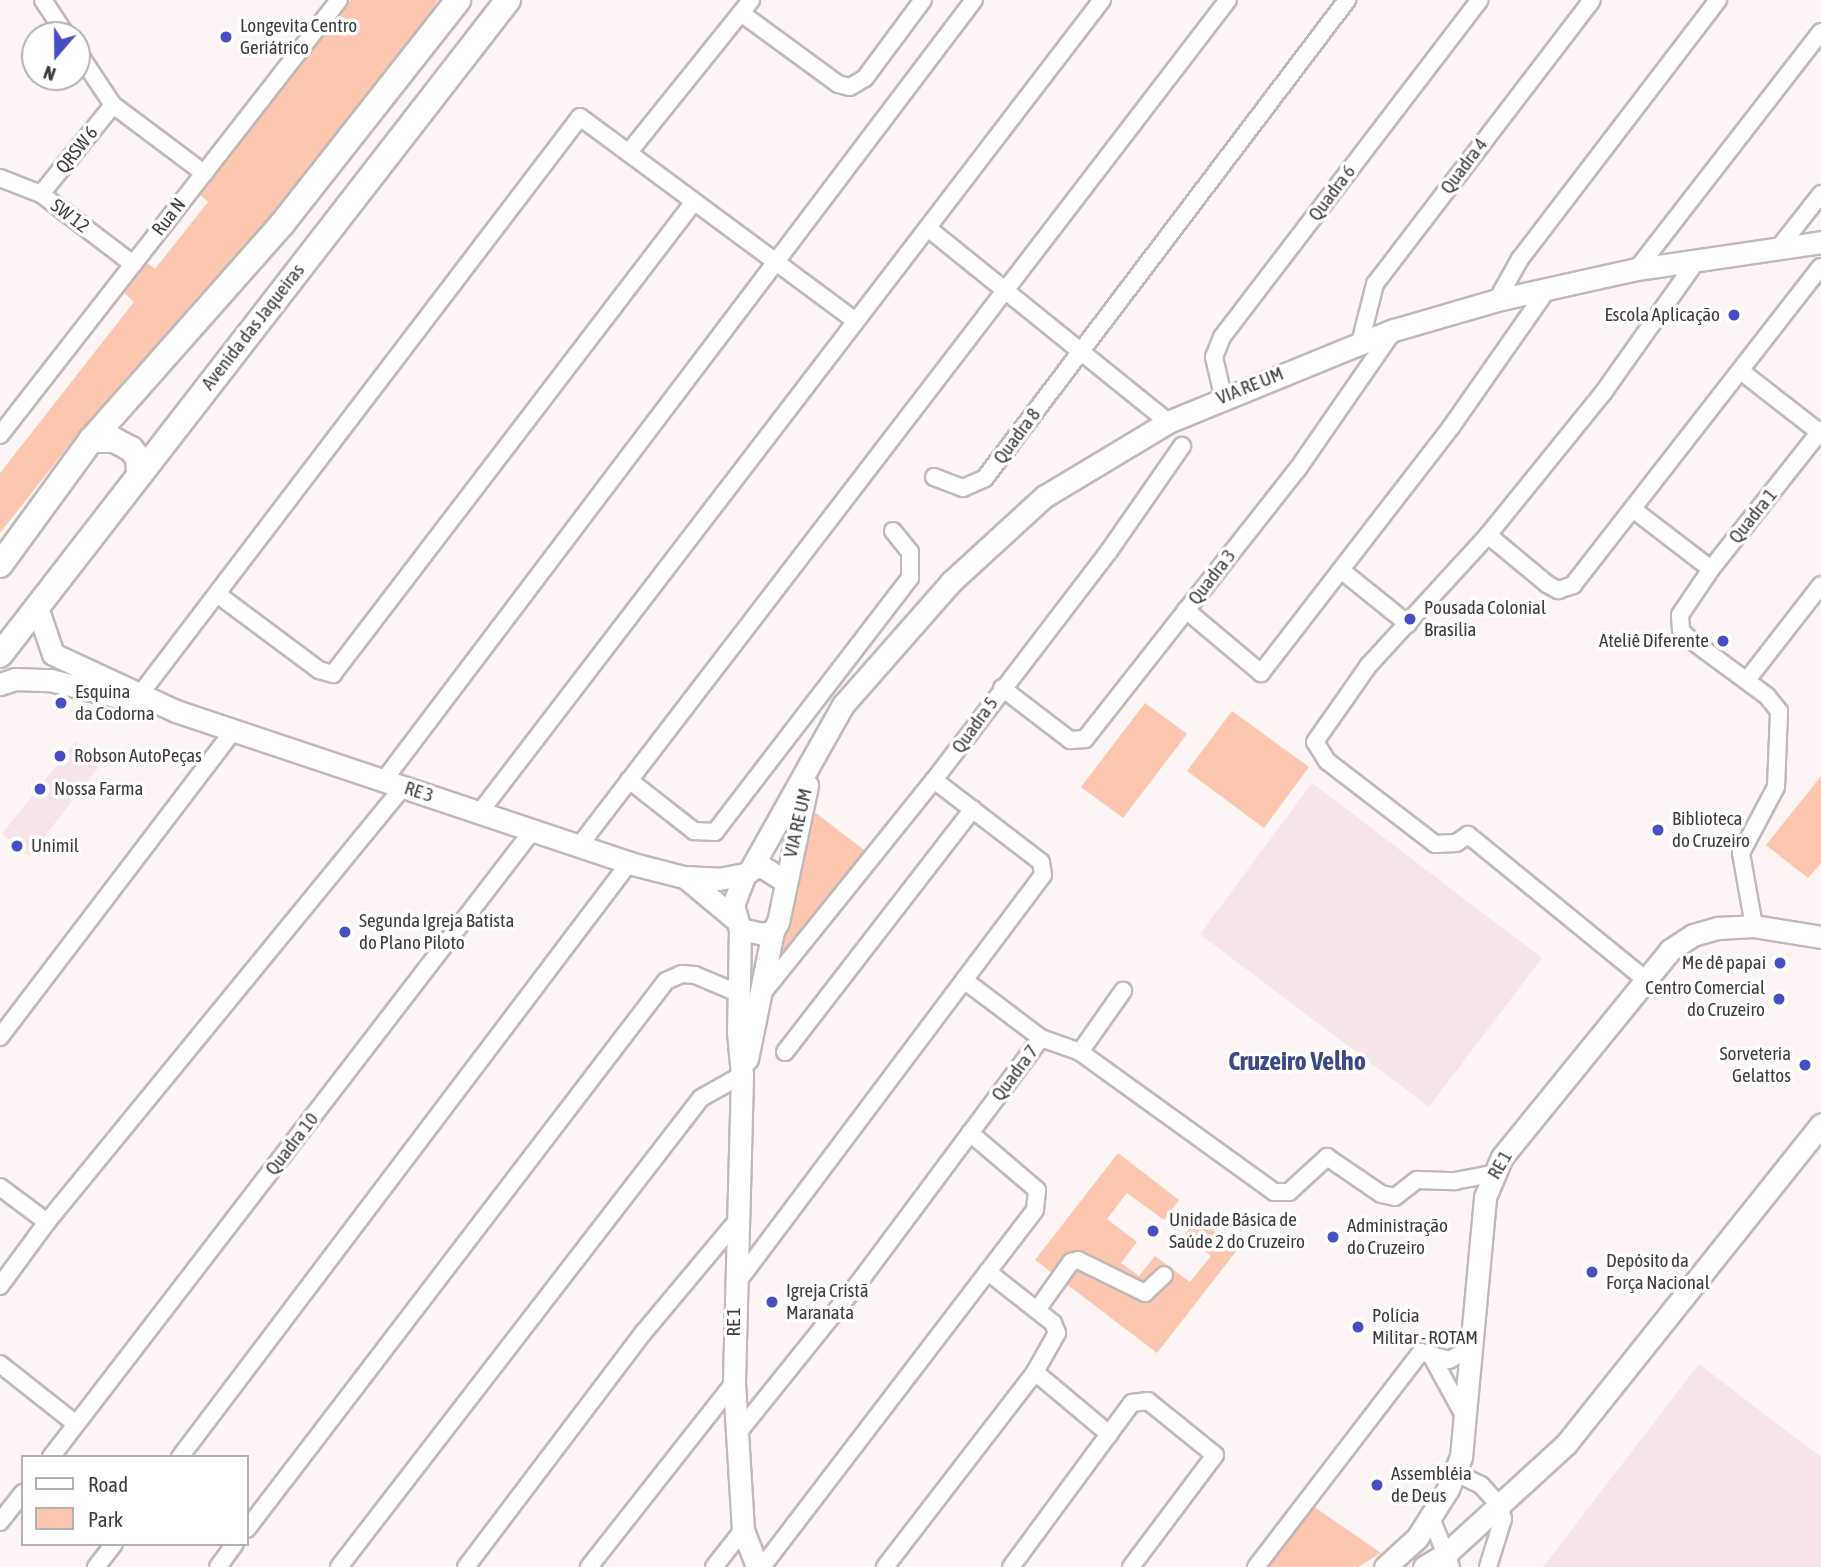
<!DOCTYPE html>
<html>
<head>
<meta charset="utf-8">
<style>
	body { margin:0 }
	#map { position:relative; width:1821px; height:1567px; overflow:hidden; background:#fcf4f5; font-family:"Asap Condensed",sans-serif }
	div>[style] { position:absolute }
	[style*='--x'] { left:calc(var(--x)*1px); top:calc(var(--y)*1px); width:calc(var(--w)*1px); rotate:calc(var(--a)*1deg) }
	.built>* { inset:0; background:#f6e5e8 }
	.green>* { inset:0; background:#fdc6ae }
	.roads { filter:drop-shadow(2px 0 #c0b8b9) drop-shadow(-2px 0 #c0b8b9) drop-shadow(0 2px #c0b8b9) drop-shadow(0 -2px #c0b8b9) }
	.street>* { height:16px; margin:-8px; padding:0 8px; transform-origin:8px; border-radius:8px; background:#fff }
	.secondary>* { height:21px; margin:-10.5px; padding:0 10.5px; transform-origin:10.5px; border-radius:10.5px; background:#fff }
	.primary>* { height:24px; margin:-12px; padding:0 12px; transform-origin:12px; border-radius:12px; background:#fff }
	.dots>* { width:19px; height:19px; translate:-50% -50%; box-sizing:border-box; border:4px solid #fff; border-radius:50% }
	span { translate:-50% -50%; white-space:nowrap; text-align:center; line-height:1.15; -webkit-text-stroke:7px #fff; paint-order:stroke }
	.poi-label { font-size:19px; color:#3e3b3c }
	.left { translate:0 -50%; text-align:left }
	.right { translate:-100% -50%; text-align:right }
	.street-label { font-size:19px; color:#3e3b3c }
	.district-label { font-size:26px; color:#3e4884; font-weight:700 }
	.legend { position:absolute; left:21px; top:1455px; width:228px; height:91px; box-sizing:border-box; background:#fff; border:2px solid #b2b1b1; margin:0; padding:9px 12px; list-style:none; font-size:21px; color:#3e3b3c }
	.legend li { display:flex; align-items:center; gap:14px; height:35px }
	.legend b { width:35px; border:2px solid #b2b1b1 }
	.north { position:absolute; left:21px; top:21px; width:70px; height:70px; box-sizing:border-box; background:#fff; border:2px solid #b2b1b1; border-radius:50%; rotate:200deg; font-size:19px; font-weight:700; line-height:28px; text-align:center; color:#3e3b3c }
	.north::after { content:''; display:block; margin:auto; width:24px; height:32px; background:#454ec3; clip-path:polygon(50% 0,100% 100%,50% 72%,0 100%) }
</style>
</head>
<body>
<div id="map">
	<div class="built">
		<div style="clip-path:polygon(75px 742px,102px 763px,29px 856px,2px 834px)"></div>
		<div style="clip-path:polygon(1312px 783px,1542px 958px,1429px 1107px,1200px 934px)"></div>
		<div style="clip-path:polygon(1699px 1364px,1821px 1457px,1821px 1567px,1543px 1567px)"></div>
	</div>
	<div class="green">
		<div style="clip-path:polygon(351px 0,438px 0,408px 52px,259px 242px,75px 438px,0 533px,0 473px,134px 302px,123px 292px,146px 262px,155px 269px,208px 202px,199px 194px)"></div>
		<div style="clip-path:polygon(1145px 703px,1187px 734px,1123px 818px,1081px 787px)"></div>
		<div style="clip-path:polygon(1232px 711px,1309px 767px,1264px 828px,1187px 771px)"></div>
		<div style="clip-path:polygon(1821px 776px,1821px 863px,1808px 878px,1766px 845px)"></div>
		<div style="clip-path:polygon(812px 810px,868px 853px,772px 977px)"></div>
		<div style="clip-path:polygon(1118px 1153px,1179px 1200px,1164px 1220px,1127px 1193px,1107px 1219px,1137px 1242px,1121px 1263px,1139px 1276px,1155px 1256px,1190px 1282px,1211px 1256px,1184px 1235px,1198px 1218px,1238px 1249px,1157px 1353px,1035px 1260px)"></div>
		<div style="clip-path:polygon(1310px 1504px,1381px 1553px,1358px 1567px,1263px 1567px)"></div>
	</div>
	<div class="roads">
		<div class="street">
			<div style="--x:43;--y:0;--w:42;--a:56.7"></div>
			<div style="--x:741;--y:13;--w:120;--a:36.2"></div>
			<div style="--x:838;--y:84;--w:12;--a:14"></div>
			<div style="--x:850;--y:87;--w:17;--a:-31"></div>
			<div style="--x:865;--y:78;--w:97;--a:-53.4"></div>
			<div style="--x:77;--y:51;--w:65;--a:56.3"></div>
			<div style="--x:113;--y:105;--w:114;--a:36.8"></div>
			<div style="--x:629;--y:152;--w:195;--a:-51.2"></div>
			<div style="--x:0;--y:178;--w:44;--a:21.3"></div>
			<div style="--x:41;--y:194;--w:116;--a:37.3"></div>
			<div style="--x:41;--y:194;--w:114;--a:-51"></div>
			<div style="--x:929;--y:229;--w:307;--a:38.9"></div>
			<div style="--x:1781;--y:245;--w:65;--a:-51.9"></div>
			<div style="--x:1637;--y:269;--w:300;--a:-52.2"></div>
			<div style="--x:1497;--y:300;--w:47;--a:-60.7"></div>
			<div style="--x:1520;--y:259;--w:326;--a:-52.6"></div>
			<div style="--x:1360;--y:343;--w:61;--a:-75.7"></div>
			<div style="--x:1375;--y:284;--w:357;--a:-52.6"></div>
			<div style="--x:1742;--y:372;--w:98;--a:37.9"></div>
			<div style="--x:1223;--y:396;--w:40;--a:-103"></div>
			<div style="--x:1214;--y:357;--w:22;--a:-68"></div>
			<div style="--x:1222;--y:337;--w:424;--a:-52.6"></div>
			<div style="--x:0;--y:435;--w:551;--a:-52.07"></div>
			<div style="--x:934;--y:477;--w:31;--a:21"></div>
			<div style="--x:963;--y:488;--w:24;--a:-24"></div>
			<div style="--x:985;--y:478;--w:600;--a:-52.86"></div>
			<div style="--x:1634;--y:510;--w:97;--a:37.5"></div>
			<div style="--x:1488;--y:535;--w:77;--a:39.7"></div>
			<div style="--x:1547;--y:584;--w:13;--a:29"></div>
			<div style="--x:1558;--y:590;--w:16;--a:-18"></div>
			<div style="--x:1573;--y:585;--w:403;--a:-52.1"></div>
			<div style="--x:1341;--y:570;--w:86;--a:38.9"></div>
			<div style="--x:217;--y:594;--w:127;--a:36.7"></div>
			<div style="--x:319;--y:670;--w:15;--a:16"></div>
			<div style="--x:333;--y:674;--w:593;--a:-52.61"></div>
			<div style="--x:1186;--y:610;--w:98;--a:40"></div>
			<div style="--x:1261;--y:673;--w:311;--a:-52.3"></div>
			<div style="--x:1451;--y:427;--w:167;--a:-55"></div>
			<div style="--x:1747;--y:680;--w:120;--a:-52.1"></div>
			<div style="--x:1002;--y:688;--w:86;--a:37.4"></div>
			<div style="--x:1070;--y:740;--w:15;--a:-4"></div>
			<div style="--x:1085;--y:739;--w:342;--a:-51.8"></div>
			<div style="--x:1297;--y:470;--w:170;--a:-55.3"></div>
			<div style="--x:135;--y:701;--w:734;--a:-52.69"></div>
			<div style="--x:580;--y:117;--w:341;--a:36.5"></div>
			<div style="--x:384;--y:780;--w:978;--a:-52.9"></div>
			<div style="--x:629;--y:780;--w:83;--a:38.1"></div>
			<div style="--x:694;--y:831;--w:21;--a:3"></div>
			<div style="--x:715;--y:832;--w:320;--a:-52.5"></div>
			<div style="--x:910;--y:578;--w:26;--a:-90"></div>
			<div style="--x:910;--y:552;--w:27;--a:-129"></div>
			<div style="--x:480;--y:812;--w:1023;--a:-52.55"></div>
			<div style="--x:579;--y:846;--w:1066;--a:-52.51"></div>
			<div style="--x:1754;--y:926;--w:74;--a:-100.1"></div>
			<div style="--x:1741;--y:853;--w:75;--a:-62.1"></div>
			<div style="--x:1776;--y:787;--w:76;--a:-87.7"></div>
			<div style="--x:1779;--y:711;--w:19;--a:-129"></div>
			<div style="--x:1767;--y:696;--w:99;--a:-143.6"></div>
			<div style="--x:1687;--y:637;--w:9;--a:-131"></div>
			<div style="--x:1681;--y:630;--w:15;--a:-94"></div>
			<div style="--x:1680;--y:615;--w:55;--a:-56"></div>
			<div style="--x:1711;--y:569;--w:177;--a:-51.6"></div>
			<div style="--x:964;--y:980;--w:96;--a:37"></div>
			<div style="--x:1646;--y:980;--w:230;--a:-140.8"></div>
			<div style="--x:1468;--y:835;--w:14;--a:146"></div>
			<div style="--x:1456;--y:843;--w:21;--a:177"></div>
			<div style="--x:1435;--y:844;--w:136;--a:-142.5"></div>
			<div style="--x:1327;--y:761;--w:22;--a:-122"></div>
			<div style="--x:1315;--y:742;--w:94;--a:-55"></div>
			<div style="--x:1369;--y:665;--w:176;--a:-47.5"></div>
			<div style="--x:1488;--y:535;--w:183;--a:-51"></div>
			<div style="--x:1603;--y:393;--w:164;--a:-54.7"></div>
			<div style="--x:761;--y:995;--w:276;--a:-51.2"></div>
			<div style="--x:934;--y:780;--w:288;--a:-52.6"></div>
			<div style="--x:1109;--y:551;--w:128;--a:-55.2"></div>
			<div style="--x:0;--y:1037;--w:385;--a:-52.7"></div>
			<div style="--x:785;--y:1052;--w:307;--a:-52.3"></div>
			<div style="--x:1080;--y:1052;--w:75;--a:-54.8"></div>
			<div style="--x:0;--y:1187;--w:59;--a:36.7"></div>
			<div style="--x:736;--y:1284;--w:511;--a:-53.11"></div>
			<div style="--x:1043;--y:875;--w:13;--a:-99"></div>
			<div style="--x:1041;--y:862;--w:135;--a:-142.5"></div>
			<div style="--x:0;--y:1286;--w:79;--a:-53.7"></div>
			<div style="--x:47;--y:1222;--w:562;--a:-50.7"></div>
			<div style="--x:1037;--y:1310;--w:59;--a:-54.7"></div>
			<div style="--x:1071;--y:1262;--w:7;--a:-16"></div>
			<div style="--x:1078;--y:1260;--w:75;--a:26.2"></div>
			<div style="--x:1145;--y:1293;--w:26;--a:-43"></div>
			<div style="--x:1433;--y:1359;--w:68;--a:61.2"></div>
			<div style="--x:0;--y:1364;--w:97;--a:38.3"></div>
			<div style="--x:1035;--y:1372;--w:97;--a:40"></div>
			<div style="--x:737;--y:1434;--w:196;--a:-51.2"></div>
			<div style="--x:860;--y:1281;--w:303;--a:-53.3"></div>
			<div style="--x:1041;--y:1038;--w:41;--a:19.7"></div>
			<div style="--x:1080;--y:1052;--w:239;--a:35.8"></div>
			<div style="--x:1274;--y:1192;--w:15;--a:0"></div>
			<div style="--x:1289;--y:1192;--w:52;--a:-42.6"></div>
			<div style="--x:1327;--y:1157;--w:65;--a:34.4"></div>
			<div style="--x:1381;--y:1194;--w:14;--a:12"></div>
			<div style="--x:1395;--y:1197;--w:28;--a:-38"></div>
			<div style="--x:1417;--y:1180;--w:38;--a:2"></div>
			<div style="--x:1455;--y:1181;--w:38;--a:-11"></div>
			<div style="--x:51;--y:1457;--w:791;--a:-52.45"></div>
			<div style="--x:180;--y:1457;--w:745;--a:-52.91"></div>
			<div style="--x:1454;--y:1472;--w:30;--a:26"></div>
			<div style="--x:1481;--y:1485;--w:28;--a:48"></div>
			<div style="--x:1500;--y:1506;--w:13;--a:77"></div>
			<div style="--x:1503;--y:1519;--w:50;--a:107.4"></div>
			<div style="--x:1431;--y:1518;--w:53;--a:67.8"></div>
			<div style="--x:0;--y:1522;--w:37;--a:-52"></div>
			<div style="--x:247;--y:1529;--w:690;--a:-52.6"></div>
			<div style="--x:666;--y:981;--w:17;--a:-24"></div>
			<div style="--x:682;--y:974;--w:13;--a:4"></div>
			<div style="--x:695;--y:975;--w:49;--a:22.9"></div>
			<div style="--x:96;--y:1567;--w:29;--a:-52"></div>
			<div style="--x:218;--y:1567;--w:29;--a:-54"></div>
			<div style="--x:339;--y:1567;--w:592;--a:-52.34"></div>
			<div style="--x:701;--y:1098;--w:47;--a:-29.3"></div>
			<div style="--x:466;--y:1567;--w:295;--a:-52.9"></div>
			<div style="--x:644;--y:1332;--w:142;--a:-50.1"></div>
			<div style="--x:589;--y:1567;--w:234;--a:-51.8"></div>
			<div style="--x:714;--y:1567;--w:47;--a:-51.9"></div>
			<div style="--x:762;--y:1567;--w:449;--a:-52.6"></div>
			<div style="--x:1035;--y:1210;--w:20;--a:-84"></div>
			<div style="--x:1037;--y:1190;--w:88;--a:-139.6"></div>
			<div style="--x:885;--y:1567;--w:246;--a:-52.4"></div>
			<div style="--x:1035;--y:1372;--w:45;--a:-60.6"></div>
			<div style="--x:1057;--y:1333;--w:11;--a:-112"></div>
			<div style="--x:1053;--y:1323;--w:83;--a:-141.9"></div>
			<div style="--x:1011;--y:1567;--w:204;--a:-53.6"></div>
			<div style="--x:1132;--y:1403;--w:16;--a:-7"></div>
			<div style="--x:1148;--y:1401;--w:86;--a:38.9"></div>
			<div style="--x:1215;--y:1455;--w:140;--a:126.9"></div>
			<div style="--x:1256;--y:1567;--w:271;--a:-52.5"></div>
			<div style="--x:1421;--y:1352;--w:29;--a:16"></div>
			<div style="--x:1449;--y:1360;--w:26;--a:-28"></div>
		</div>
		<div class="secondary">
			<div style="--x:38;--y:610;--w:46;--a:71.2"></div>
			<div style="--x:53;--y:654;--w:136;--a:24.9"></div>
			<div style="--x:176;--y:711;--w:478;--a:18.5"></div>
			<div style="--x:629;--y:863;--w:57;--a:14.3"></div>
			<div style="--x:684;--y:877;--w:35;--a:3"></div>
			<div style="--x:719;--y:879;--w:26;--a:-11"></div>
			<div style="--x:0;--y:684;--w:16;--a:-18"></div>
			<div style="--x:15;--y:679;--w:35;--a:2"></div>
			<div style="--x:50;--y:680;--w:80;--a:13.7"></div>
			<div style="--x:752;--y:867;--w:186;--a:-60.7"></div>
			<div style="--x:843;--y:705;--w:164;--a:-48.7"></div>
			<div style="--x:951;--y:582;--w:127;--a:-42.5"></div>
			<div style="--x:1045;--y:496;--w:144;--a:-31"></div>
			<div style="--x:1168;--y:422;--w:244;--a:-22.2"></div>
			<div style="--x:1394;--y:330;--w:107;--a:-16.2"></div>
			<div style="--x:1497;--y:300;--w:143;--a:-12.5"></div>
			<div style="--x:1637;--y:269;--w:186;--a:-8.3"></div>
			<div style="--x:686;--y:878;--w:62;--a:39.8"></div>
			<div style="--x:785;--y:881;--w:31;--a:-148"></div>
			<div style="--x:759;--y:865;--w:17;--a:147"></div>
			<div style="--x:745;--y:874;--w:33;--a:111"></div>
			<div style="--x:733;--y:905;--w:25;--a:74"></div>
			<div style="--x:740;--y:929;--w:24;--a:12"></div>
			<div style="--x:763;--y:934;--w:10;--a:-17"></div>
			<div style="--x:773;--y:931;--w:10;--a:-61"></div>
			<div style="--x:778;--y:922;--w:140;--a:-78"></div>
			<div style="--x:740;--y:929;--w:103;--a:91.1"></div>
			<div style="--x:738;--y:1032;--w:43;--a:84.7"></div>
			<div style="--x:742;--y:1075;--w:308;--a:91.5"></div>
			<div style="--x:734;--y:1383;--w:147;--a:86.5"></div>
			<div style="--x:743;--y:1530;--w:40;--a:69"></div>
			<div style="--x:747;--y:1059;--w:131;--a:-78.5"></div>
			<div style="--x:1385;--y:1567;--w:43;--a:-42.2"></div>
			<div style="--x:1417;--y:1538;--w:58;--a:-57.7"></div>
			<div style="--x:1448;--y:1489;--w:35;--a:-68"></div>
			<div style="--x:1461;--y:1457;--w:261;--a:-84.7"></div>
			<div style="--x:1485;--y:1197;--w:43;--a:-67"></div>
			<div style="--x:1502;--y:1157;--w:267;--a:-50.9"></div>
			<div style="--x:1670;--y:950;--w:27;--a:-33"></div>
			<div style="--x:1693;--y:935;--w:26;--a:-16"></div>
			<div style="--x:1718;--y:928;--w:36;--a:-3"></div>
			<div style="--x:1754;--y:926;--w:68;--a:9.3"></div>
			<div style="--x:1424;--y:1567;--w:27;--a:-31"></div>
			<div style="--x:1447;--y:1553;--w:161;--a:-42.5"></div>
			<div style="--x:1566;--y:1444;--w:409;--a:-51.4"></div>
		</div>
		<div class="primary">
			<div style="--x:91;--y:440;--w:23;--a:0"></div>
			<div style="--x:114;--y:440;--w:19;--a:28"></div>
			<div style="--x:131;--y:449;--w:11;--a:52"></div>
			<div style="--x:138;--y:458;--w:15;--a:86"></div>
			<div style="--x:0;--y:565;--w:155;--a:-53.9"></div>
			<div style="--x:91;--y:440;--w:288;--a:-48.5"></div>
			<div style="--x:282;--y:224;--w:285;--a:-51.8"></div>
			<div style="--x:0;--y:655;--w:829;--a:-52.2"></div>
		</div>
	</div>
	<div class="dots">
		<div style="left:226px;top:37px;background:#454ec3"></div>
		<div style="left:1734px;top:315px;background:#454ec3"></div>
		<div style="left:1410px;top:619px;background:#454ec3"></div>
		<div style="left:1723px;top:641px;background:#454ec3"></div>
		<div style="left:61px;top:703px;background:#454ec3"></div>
		<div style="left:60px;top:756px;background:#454ec3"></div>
		<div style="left:40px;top:789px;background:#454ec3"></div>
		<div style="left:1658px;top:830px;background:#454ec3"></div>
		<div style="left:17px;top:846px;background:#454ec3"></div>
		<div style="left:345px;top:932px;background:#454ec3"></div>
		<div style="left:1780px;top:963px;background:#454ec3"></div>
		<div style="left:1779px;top:999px;background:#454ec3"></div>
		<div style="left:1805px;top:1065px;background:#454ec3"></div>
		<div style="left:1153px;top:1231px;background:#454ec3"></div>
		<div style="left:1333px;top:1237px;background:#454ec3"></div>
		<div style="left:1592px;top:1272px;background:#454ec3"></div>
		<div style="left:772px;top:1302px;background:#454ec3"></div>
		<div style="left:1358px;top:1327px;background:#454ec3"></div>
		<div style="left:1377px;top:1485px;background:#454ec3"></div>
	</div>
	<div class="poi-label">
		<span class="left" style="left:240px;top:37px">Longevita Centro<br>Geriátrico</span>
		<span class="right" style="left:1720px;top:315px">Escola Aplicação</span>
		<span class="left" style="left:1424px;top:619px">Pousada Colonial<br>Brasilia</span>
		<span class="right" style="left:1709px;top:641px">Ateliê Diferente</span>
		<span class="left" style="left:75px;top:703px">Esquina<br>da Codorna</span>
		<span class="left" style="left:74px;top:756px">Robson AutoPeças</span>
		<span class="left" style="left:54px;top:789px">Nossa Farma</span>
		<span class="left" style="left:1672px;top:830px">Biblioteca<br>do Cruzeiro</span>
		<span class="left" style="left:31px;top:846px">Unimil</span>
		<span class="left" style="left:359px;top:932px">Segunda Igreja Batista<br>do Plano Piloto</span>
		<span class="right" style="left:1766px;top:963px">Me dê papai</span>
		<span class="right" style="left:1765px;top:999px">Centro Comercial<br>do Cruzeiro</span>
		<span class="right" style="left:1791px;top:1065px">Sorveteria<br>Gelattos</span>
		<span class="left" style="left:1169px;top:1231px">Unidade Básica de<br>Saúde 2 do Cruzeiro</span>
		<span class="left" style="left:1347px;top:1237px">Administração<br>do Cruzeiro</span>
		<span class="left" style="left:1606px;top:1272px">Depósito da<br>Força Nacional</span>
		<span class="left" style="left:786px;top:1302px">Igreja Cristã<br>Maranata</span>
		<span class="left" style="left:1372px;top:1327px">Polícia<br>Militar - ROTAM</span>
		<span class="left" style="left:1391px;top:1485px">Assembléia<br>de Deus</span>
	</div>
	<div class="street-label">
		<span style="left:77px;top:150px;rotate:-51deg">QRSW 6</span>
		<span style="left:1464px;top:166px;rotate:-53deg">Quadra 4</span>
		<span style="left:1332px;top:193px;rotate:-53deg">Quadra 6</span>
		<span style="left:70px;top:216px;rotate:37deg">SW 12</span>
		<span style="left:169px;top:217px;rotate:-52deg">Rua N</span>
		<span style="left:253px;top:327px;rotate:-52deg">Avenida das Jaqueiras</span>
		<span style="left:1250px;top:386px;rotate:-22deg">VIA RE UM</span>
		<span style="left:1017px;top:436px;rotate:-53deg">Quadra 8</span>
		<span style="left:1753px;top:516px;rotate:-51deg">Quadra 1</span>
		<span style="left:1212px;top:577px;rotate:-52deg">Quadra 3</span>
		<span style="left:975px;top:725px;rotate:-54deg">Quadra 5</span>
		<span style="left:419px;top:792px;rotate:18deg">RE 3</span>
		<span style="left:798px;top:823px;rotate:-77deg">VIA RE UM</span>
		<span style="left:1015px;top:1073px;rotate:-53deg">Quadra 7</span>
		<span style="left:292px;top:1144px;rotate:-52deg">Quadra 10</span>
		<span style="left:1500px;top:1165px;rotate:-60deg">RE 1</span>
		<span style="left:734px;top:1322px;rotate:-90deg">RE 1</span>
	</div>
	<div class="district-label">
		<span style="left:1297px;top:1062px">Cruzeiro Velho</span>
	</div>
	<ul class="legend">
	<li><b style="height:9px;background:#fff"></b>Road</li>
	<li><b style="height:19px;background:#fdc6ae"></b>Park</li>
	</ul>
	<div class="north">N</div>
</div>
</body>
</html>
